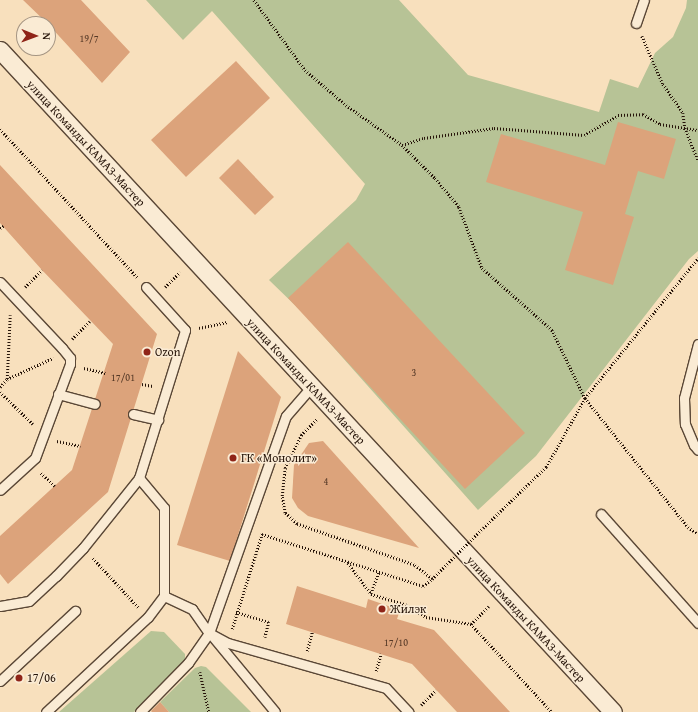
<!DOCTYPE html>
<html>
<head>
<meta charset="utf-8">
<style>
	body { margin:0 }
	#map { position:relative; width:698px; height:712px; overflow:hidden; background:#f8e0bd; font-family:"Gentium Book Plus",serif }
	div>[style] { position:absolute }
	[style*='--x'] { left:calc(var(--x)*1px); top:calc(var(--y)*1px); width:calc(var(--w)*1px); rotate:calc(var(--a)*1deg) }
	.green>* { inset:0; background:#b7c396 }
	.building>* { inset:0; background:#dca37b }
	.path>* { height:2.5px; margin-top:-1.25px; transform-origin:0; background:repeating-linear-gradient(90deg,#261409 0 1px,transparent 0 3px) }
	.roads { filter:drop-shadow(1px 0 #5a4736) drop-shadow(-1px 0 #5a4736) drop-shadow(0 1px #5a4736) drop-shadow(0 -1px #5a4736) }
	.lane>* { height:9px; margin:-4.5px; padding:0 4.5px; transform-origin:4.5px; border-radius:4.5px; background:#faebd4 }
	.street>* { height:17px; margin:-8.5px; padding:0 8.5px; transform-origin:8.5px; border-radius:8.5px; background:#faebd4 }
	.path-bridge>* { height:2.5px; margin-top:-1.25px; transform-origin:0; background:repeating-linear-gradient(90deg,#261409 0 1px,transparent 0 3px) }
	.dots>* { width:11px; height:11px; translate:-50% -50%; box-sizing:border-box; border:2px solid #faebd4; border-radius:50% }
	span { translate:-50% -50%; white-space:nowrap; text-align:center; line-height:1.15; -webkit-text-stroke:3px #faebd4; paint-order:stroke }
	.number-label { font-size:10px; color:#543826 }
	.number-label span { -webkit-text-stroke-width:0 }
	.street-label { font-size:12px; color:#261409 }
	.poi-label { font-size:12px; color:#261409 }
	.left { translate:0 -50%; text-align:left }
	.north { position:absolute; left:16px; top:16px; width:40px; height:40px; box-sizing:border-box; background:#faebd4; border:1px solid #a59583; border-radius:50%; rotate:91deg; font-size:11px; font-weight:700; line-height:16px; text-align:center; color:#261409 }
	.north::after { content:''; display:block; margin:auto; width:14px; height:18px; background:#8f2418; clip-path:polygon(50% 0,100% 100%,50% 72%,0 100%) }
</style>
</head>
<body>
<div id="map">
	<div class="green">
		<div style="clip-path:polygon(146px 0,399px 0,468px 75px,599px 112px,610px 79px,638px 88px,655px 53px,673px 37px,686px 8px,687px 0,698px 0,698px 251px,689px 259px,536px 456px,478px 510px,303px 313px,269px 280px,356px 200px,365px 184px,212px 11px,183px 40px)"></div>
		<div style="clip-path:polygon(151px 631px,164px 632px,185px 654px,185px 662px,184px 666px,134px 712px,59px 712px)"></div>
		<div style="clip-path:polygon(201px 666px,206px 667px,251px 712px,169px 712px,160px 702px,195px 668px)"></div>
	</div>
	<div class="building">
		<div style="clip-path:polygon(23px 0,81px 0,130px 52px,102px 83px,48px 24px)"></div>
		<div style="clip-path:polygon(236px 61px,270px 98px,186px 177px,151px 140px)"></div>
		<div style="clip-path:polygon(618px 122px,676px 139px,664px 179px,638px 171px,625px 214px,634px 217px,613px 285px,565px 270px,583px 212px,486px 182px,501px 134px,605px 165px)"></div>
		<div style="clip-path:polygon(238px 159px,274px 197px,255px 215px,219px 178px)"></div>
		<div style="clip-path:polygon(0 165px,157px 334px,108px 492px,8px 584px,0 574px,0 536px,72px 470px,113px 344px,42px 270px,0 223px)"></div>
		<div style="clip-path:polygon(348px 242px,525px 433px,465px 489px,288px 298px)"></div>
		<div style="clip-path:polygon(238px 351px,281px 397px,230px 561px,177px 545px)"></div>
		<div style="clip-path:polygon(323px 441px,419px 548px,308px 516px,298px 508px,292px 498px,294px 465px,309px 443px)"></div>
		<div style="clip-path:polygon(297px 586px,366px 608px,368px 599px,400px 610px,397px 619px,434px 630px,510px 712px,457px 712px,412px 664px,286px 624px)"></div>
		<div style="clip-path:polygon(160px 702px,169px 712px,152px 712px,151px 711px)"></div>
	</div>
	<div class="path">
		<div style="--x:254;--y:0;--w:87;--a:53.9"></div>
		<div style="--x:305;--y:70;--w:54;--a:40.5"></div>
		<div style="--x:346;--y:105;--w:69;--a:35.5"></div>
		<div style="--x:402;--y:145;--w:23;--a:-18"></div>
		<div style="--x:424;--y:138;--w:71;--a:-8.1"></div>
		<div style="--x:494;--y:128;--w:90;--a:4.4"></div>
		<div style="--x:584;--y:135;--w:39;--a:-30"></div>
		<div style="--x:618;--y:115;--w:25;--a:-2"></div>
		<div style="--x:643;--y:114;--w:20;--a:30"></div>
		<div style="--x:660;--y:124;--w:38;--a:9"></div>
		<div style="--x:642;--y:36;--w:52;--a:66.4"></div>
		<div style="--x:663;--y:84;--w:35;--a:55"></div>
		<div style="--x:683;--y:113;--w:15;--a:82"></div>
		<div style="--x:685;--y:128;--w:35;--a:68"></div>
		<div style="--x:0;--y:129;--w:202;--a:47.2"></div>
		<div style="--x:402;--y:145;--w:47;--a:45"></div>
		<div style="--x:435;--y:178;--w:38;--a:50"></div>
		<div style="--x:459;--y:207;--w:65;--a:69.3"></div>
		<div style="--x:482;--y:268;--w:94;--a:41.5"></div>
		<div style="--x:552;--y:330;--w:76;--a:64.1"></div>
		<div style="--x:585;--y:398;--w:165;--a:51.4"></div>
		<div style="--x:688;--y:527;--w:12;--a:35"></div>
		<div style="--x:0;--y:228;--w:4;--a:-34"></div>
		<div style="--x:25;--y:287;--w:24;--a:-45"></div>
		<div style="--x:165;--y:287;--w:21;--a:-45"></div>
		<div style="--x:199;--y:328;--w:29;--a:-12"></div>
		<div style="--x:72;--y:339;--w:25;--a:-45"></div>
		<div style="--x:84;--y:368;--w:22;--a:13"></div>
		<div style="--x:7;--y:379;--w:51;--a:-24.5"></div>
		<div style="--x:142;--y:384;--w:11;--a:10"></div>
		<div style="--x:0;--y:387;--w:11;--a:-49"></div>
		<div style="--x:7;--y:379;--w:64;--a:-87.3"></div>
		<div style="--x:0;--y:392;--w:46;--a:44.1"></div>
		<div style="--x:57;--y:441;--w:24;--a:12"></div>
		<div style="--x:41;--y:473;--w:19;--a:43"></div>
		<div style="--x:483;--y:528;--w:88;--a:-44.1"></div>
		<div style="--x:546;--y:467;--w:79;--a:-60.5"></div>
		<div style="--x:585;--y:398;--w:180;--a:-51.1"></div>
		<div style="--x:93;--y:558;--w:67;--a:47.4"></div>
		<div style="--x:348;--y:563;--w:39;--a:53"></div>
		<div style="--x:379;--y:573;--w:22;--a:111"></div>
		<div style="--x:371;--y:594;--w:37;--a:17"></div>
		<div style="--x:406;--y:605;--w:23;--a:31"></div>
		<div style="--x:426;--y:617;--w:46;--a:8.8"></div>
		<div style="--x:471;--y:624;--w:120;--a:47.4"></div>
		<div style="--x:236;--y:612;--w:34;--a:17"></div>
		<div style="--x:269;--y:622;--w:16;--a:104"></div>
		<div style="--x:471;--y:624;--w:25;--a:-45"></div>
		<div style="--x:232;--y:629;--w:100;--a:-72.5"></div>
		<div style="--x:262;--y:534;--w:169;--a:17.9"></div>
		<div style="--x:423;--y:586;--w:11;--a:-38"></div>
		<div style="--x:432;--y:579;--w:23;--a:-142"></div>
		<div style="--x:414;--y:565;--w:124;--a:-160.7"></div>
		<div style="--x:297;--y:524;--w:16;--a:-137"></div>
		<div style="--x:285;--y:513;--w:17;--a:-100"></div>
		<div style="--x:282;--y:496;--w:28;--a:-84"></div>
		<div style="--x:285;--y:468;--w:37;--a:-64"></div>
		<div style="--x:301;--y:435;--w:23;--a:-45"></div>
		<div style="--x:307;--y:651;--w:20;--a:-75"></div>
		<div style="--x:376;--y:671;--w:18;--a:-74"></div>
		<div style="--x:200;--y:672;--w:41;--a:77.3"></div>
		<div style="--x:421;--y:705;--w:21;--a:-45"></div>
	</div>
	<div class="roads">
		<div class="lane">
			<div style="--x:636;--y:23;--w:24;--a:-71"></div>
			<div style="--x:0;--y:282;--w:91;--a:46.8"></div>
			<div style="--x:62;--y:348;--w:13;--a:51"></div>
			<div style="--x:70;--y:358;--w:6;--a:90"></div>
			<div style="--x:70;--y:364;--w:100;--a:110.4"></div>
			<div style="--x:35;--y:458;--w:47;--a:137.6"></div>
			<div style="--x:698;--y:344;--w:56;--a:104.5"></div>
			<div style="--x:684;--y:398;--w:26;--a:88"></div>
			<div style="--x:685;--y:424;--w:23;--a:67"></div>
			<div style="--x:694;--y:445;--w:6;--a:51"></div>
			<div style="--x:58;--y:394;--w:38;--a:15"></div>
			<div style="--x:133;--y:414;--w:26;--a:13"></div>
			<div style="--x:139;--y:478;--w:39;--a:50"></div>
			<div style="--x:164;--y:508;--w:88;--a:90"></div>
			<div style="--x:601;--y:514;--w:146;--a:48.3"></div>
			<div style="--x:0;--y:606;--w:29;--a:-10"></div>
			<div style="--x:29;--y:601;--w:37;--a:-43"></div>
			<div style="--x:56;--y:576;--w:39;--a:-46"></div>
			<div style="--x:83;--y:548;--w:90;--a:-51.3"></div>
			<div style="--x:139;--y:478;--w:155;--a:-72.7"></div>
			<div style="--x:185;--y:330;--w:58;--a:-132.2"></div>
			<div style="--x:209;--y:633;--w:21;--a:28"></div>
			<div style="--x:228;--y:643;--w:164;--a:15.9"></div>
			<div style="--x:386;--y:688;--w:33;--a:47"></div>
			<div style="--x:213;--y:637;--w:97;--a:50.4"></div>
			<div style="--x:0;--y:681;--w:103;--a:-43"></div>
			<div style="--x:46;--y:712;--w:139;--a:-43"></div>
			<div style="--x:148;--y:617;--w:26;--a:-53"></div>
			<div style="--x:164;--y:596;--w:31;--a:25"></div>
			<div style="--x:192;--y:609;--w:29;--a:55"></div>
			<div style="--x:209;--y:633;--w:230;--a:-70.5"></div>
			<div style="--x:286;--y:416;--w:38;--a:-49"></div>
			<div style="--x:140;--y:712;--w:69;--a:-45.6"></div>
			<div style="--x:188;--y:663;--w:37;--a:-55"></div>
		</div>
		<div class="street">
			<div style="--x:0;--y:50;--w:902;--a:47.2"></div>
		</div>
	</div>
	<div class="path-bridge">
		<div style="--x:432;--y:579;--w:72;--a:-45"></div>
	</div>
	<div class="dots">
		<div style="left:147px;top:352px;background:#8f2418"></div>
		<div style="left:233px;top:458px;background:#8f2418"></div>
		<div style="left:382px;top:609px;background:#8f2418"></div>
		<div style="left:19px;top:678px;background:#8f2418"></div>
	</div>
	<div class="number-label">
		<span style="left:89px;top:39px">19/7</span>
		<span style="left:414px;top:373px">3</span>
		<span style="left:123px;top:378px">17/01</span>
		<span style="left:326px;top:482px">4</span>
		<span style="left:396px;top:643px">17/10</span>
	</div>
	<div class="street-label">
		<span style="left:86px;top:143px;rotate:47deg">улица Команды КАМАЗ-Мастер</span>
		<span style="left:306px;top:381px;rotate:47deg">улица Команды КАМАЗ-Мастер</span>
		<span style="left:526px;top:619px;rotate:47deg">улица Команды КАМАЗ-Мастер</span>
	</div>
	<div class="poi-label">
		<span class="left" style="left:155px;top:352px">Ozon</span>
		<span class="left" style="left:241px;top:458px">ГК «Монолит»</span>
		<span class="left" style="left:390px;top:609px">Жилэк</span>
		<span class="left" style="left:27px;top:678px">17/06</span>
	</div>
	<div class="north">N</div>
</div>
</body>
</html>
